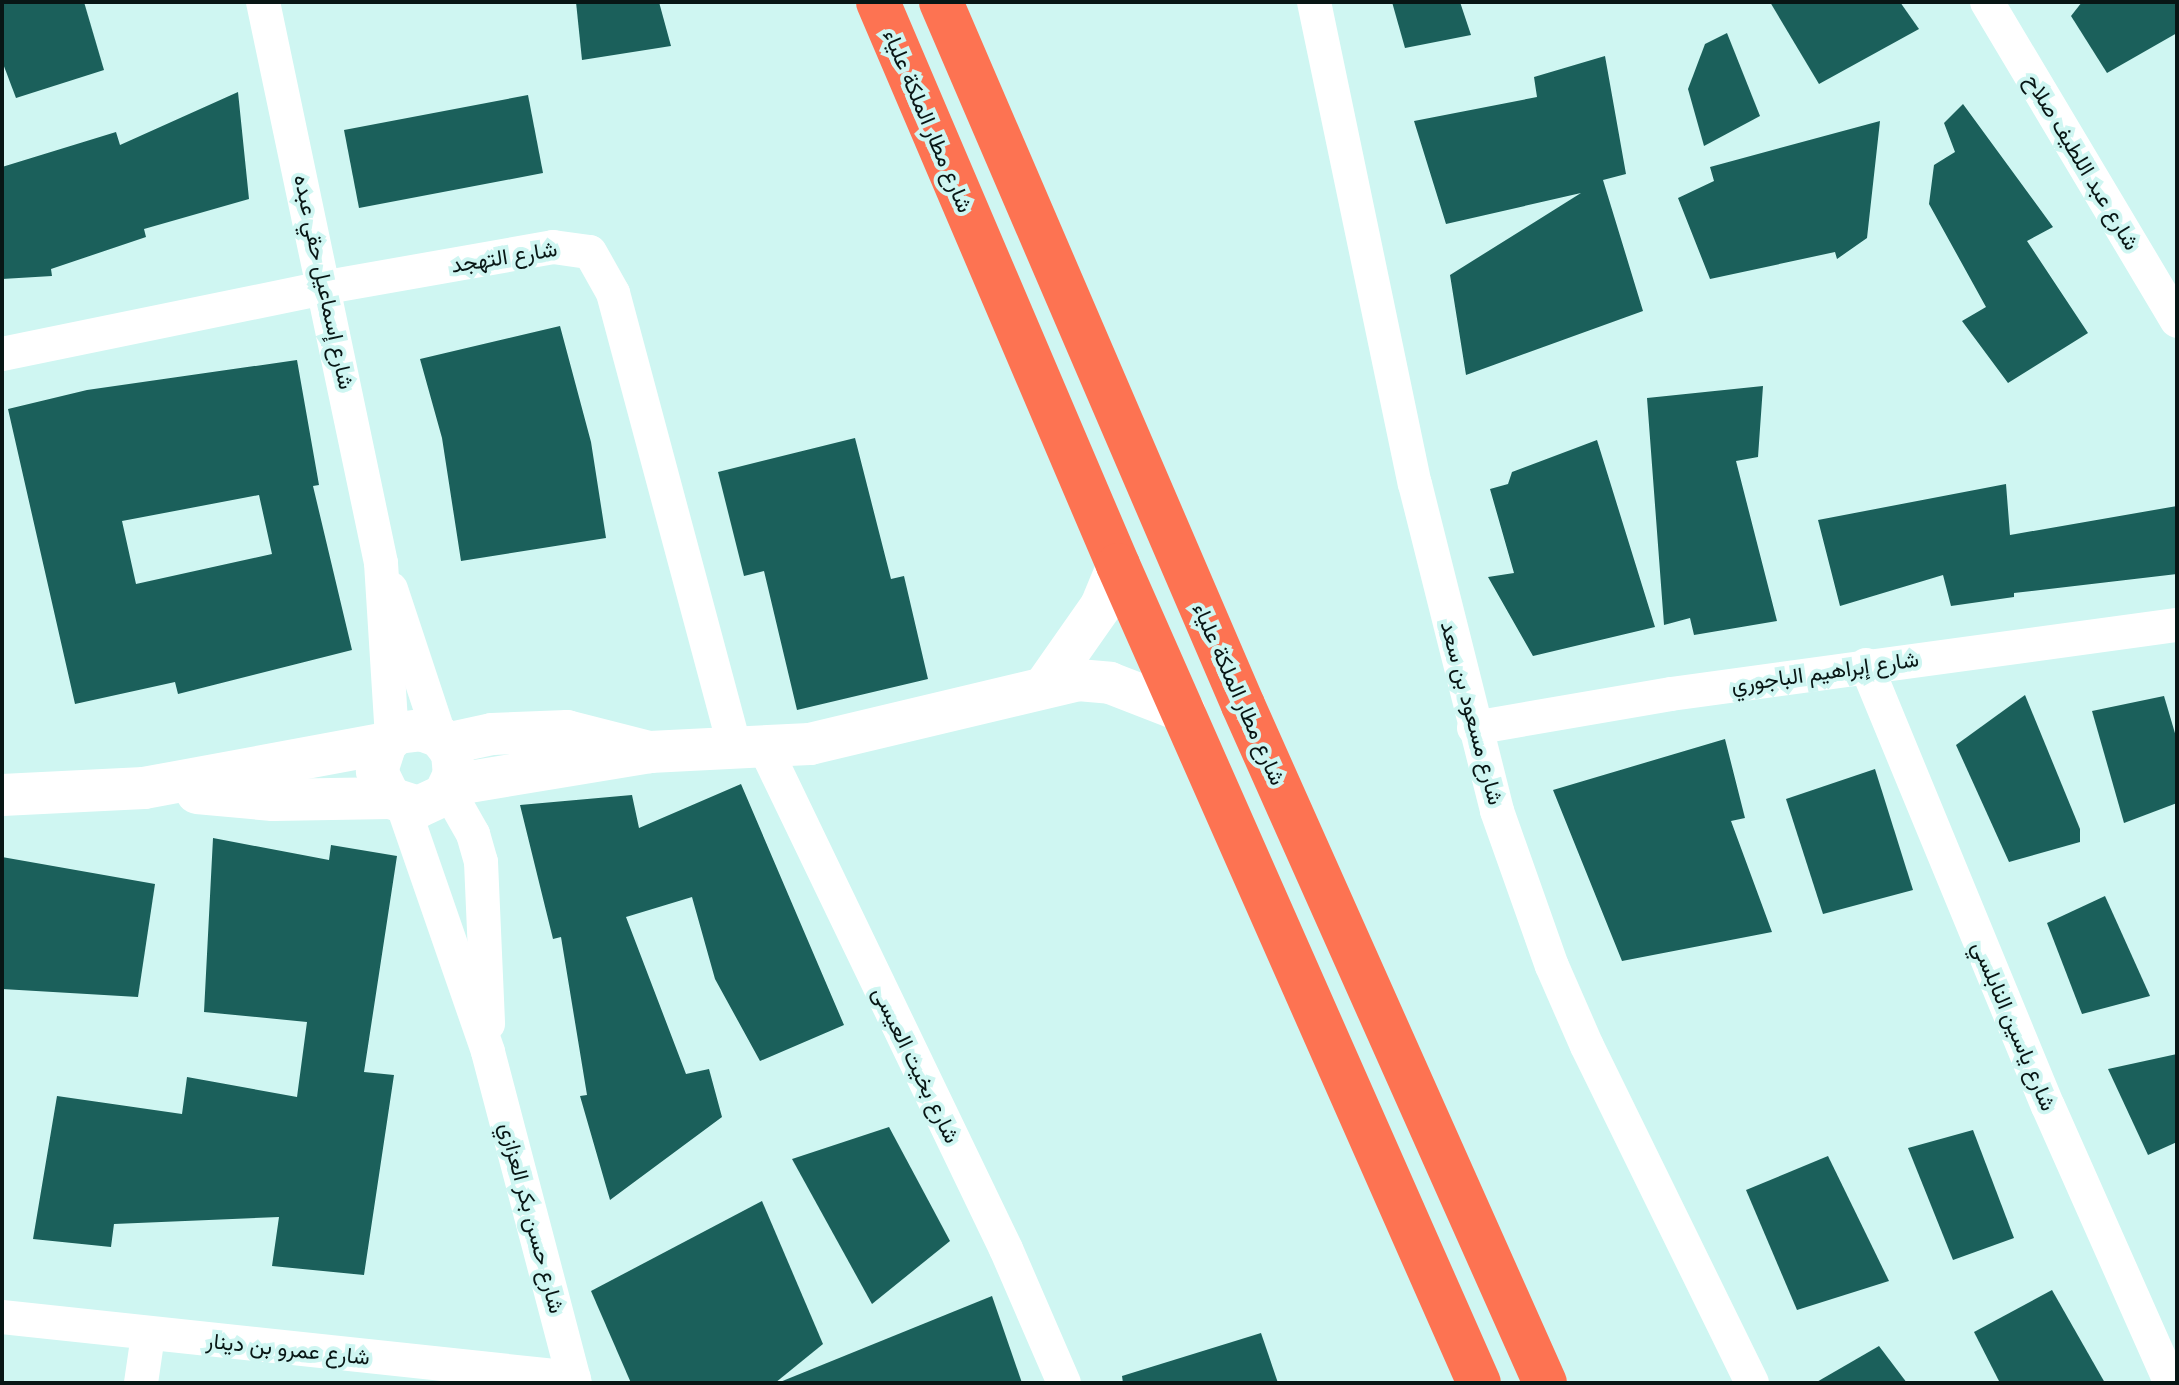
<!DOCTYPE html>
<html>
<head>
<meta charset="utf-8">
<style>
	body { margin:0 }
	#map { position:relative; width:2179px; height:1385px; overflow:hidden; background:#cff6f2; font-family:Poppins,Vazirmatn,sans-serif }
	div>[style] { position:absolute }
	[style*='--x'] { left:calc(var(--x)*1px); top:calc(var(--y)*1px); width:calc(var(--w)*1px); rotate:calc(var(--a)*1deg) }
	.building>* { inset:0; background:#1b605b }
	.minor>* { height:34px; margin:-17px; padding:0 17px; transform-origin:17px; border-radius:17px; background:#fff }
	.tertiary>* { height:42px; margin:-21px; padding:0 21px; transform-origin:21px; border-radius:21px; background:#fff }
	.motorway>* { height:44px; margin:-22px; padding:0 22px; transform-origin:22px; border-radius:22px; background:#fd7352 }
	span { translate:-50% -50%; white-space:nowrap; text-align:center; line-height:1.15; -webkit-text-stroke:8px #cff6f2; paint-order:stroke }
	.street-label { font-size:22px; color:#081615 }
	.frame { position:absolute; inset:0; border:4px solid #081615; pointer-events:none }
</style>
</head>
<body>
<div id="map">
	<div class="building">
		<div style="clip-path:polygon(2px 2px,84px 2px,104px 70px,16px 98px,2px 61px)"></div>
		<div style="clip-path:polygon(576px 2px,659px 2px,671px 46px,582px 60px)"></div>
		<div style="clip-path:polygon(1392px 2px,1460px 2px,1471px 35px,1405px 48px)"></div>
		<div style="clip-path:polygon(1770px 2px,1900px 2px,1919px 29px,1819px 84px)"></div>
		<div style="clip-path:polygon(2082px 2px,2177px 2px,2177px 33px,2107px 73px,2071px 16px)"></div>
		<div style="clip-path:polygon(1727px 33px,1760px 116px,1704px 146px,1688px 89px,1705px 44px)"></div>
		<div style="clip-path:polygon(1605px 56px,1626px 174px,1603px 180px,1643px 311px,1466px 375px,1450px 275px,1581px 193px,1446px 224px,1414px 121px,1537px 97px,1534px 77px)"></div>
		<div style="clip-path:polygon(238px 92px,249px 199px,144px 229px,146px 237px,51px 269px,52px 276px,2px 279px,2px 167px,116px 132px,120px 145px)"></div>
		<div style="clip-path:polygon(528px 95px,543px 173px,359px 208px,344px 130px)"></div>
		<div style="clip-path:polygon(1963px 104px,2053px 227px,2027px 241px,2088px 333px,2008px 383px,1962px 321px,1986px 307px,1929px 204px,1934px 165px,1955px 152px,1944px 123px)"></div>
		<div style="clip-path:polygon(1880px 121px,1867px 238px,1837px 259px,1835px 252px,1710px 279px,1678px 198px,1714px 181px,1710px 167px)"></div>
		<div style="clip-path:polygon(560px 326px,591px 442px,606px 538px,461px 561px,442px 438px,420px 359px)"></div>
		<div style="clip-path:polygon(evenodd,297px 360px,319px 485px,313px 486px,352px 650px,178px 694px,175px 682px,75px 704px,8px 409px,87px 390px,297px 360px,259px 495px,272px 554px,136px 584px,122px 521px,259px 495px)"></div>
		<div style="clip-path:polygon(1763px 386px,1758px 457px,1736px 461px,1777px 621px,1694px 635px,1690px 618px,1664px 625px,1647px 398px)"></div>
		<div style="clip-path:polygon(855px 438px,891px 579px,904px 576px,928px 679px,797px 710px,764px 571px,744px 576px,718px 472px)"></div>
		<div style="clip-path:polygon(1597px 440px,1655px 627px,1533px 656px,1488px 577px,1514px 573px,1490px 489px,1508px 484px,1512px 472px)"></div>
		<div style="clip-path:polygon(2006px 484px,2010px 535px,2177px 506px,2177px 574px,2014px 593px,2014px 597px,1951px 606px,1943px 575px,1840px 606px,1818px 520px)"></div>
		<div style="clip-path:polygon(2025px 695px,2080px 829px,2080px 842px,2009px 862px,1956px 745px)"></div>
		<div style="clip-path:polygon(2164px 696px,2177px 740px,2177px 803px,2124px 823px,2092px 711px)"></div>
		<div style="clip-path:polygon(1725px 739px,1745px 818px,1731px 821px,1772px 932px,1622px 961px,1553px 790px)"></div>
		<div style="clip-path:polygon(1875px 769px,1913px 890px,1823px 914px,1786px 799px)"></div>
		<div style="clip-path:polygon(741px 784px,844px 1025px,760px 1061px,715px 979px,692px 897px,626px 917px,686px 1074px,709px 1069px,722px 1117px,610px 1200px,580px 1096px,587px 1095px,561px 937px,553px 939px,520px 805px,632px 795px,639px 828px)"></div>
		<div style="clip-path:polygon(213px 838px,329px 860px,331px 845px,397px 856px,364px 1072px,394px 1075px,364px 1275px,272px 1266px,279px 1217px,114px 1224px,111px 1247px,33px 1239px,57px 1096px,182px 1114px,187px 1077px,297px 1097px,307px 1022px,204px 1012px)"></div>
		<div style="clip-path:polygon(2px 857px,155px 884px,138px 997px,2px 989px)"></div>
		<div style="clip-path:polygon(2105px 896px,2150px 996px,2082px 1014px,2047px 923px)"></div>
		<div style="clip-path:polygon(2177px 1054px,2177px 1142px,2148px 1155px,2108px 1069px)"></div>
		<div style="clip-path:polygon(889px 1127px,950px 1241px,872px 1304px,792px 1159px)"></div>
		<div style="clip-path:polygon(1973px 1130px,2014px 1238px,1953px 1260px,1908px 1148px)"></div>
		<div style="clip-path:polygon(1828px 1156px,1889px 1281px,1797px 1310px,1746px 1190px)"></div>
		<div style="clip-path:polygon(762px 1201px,823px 1344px,775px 1383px,631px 1383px,591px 1291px)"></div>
		<div style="clip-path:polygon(2052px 1290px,2105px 1383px,2000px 1383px,1974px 1332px)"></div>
		<div style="clip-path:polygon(992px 1296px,1022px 1383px,781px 1383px,780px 1382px)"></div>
		<div style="clip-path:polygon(1261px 1333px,1278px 1383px,1123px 1383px,1122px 1376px)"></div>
		<div style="clip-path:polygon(1879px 1346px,1907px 1383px,1815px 1383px)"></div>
	</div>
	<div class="minor">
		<div style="--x:263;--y:2;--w:573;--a:78.12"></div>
		<div style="--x:381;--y:563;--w:175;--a:86.4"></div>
		<div style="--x:1314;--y:2;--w:492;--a:78.2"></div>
		<div style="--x:1415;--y:484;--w:337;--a:75.9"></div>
		<div style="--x:1497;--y:811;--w:164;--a:70.5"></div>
		<div style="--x:1552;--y:966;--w:87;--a:66.4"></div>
		<div style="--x:1587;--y:1046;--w:375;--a:63.9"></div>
		<div style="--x:1987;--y:2;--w:371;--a:59.2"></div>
		<div style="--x:2;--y:354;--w:332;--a:-11.6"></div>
		<div style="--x:327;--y:287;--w:230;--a:-10"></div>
		<div style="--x:553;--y:247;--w:37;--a:8"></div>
		<div style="--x:590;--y:252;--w:47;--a:60.7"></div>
		<div style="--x:613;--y:293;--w:472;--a:75"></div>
		<div style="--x:391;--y:589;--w:156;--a:71.7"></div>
		<div style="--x:1866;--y:665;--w:477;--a:67.6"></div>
		<div style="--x:2048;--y:1106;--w:303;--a:66.1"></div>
		<div style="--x:1474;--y:728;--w:200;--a:-9.8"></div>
		<div style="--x:1671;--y:694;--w:511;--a:-7.77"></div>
		<div style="--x:765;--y:748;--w:556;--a:64.31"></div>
		<div style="--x:1006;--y:1249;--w:146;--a:66.6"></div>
		<div style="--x:448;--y:790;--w:51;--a:60.4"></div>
		<div style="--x:473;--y:834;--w:29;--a:74"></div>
		<div style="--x:481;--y:862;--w:162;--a:87.5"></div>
		<div style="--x:403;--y:806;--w:260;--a:70.9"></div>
		<div style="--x:488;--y:1052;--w:342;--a:75.3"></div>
		<div style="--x:2;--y:1317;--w:575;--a:6.09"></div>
		<div style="--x:141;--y:1383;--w:49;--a:-81.7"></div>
	</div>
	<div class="tertiary">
		<div style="--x:1045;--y:686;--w:98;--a:-55"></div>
		<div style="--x:1101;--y:606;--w:44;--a:-67.5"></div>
		<div style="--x:446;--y:744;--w:47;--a:-12.3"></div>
		<div style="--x:492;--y:734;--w:75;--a:-2.3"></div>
		<div style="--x:567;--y:731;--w:85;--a:14.4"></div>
		<div style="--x:451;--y:785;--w:202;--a:-9.4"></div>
		<div style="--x:650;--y:752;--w:160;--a:-2.9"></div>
		<div style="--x:810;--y:744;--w:276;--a:-13.4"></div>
		<div style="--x:1078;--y:680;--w:32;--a:5"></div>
		<div style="--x:1110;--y:683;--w:80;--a:21.1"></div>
		<div style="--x:197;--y:793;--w:76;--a:5.3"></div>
		<div style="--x:273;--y:800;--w:117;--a:-1"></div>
		<div style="--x:2;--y:795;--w:142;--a:-2.8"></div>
		<div style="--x:144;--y:788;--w:246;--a:-10.5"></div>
		<div style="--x:386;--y:743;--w:16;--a:-40"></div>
		<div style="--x:398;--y:733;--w:23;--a:-7"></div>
		<div style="--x:421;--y:730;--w:20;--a:20"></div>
		<div style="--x:440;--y:737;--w:20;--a:53"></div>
		<div style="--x:452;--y:753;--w:21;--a:85"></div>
		<div style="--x:454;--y:774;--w:23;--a:115"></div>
		<div style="--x:444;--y:795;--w:29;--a:155"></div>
		<div style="--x:418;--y:807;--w:29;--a:-162"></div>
		<div style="--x:390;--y:798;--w:30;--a:-116"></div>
		<div style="--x:377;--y:771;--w:29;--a:-72"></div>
	</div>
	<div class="motorway">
		<div style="--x:878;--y:2;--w:612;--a:66.91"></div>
		<div style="--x:1118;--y:565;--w:894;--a:66.19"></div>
		<div style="--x:941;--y:2;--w:765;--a:66.75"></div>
		<div style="--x:1243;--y:705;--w:742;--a:65.99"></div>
	</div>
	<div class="street-label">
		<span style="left:928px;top:121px;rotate:67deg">شارع مطار الملكة علياء</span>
		<span style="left:2082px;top:162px;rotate:59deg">شارع عبد اللطيف صلاح</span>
		<span style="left:504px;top:257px;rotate:-9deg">شارع التهجد</span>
		<span style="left:324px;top:282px;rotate:78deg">شارع إسماعيل حقي عبده</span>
		<span style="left:1825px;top:672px;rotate:-8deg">شارع إبراهيم الباجوري</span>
		<span style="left:1239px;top:694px;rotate:66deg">شارع مطار الملكة علياء</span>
		<span style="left:1472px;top:713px;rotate:75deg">شارع مسعود بن سعد</span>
		<span style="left:2014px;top:1026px;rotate:67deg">شارع ياسين النابلسي</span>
		<span style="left:916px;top:1065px;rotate:64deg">شارع بخيت العيسى</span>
		<span style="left:532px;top:1218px;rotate:75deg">شارع حسن بكر العزازي</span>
		<span style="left:288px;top:1349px;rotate:6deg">شارع عمرو بن دينار</span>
	</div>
	<div class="frame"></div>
</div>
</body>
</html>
